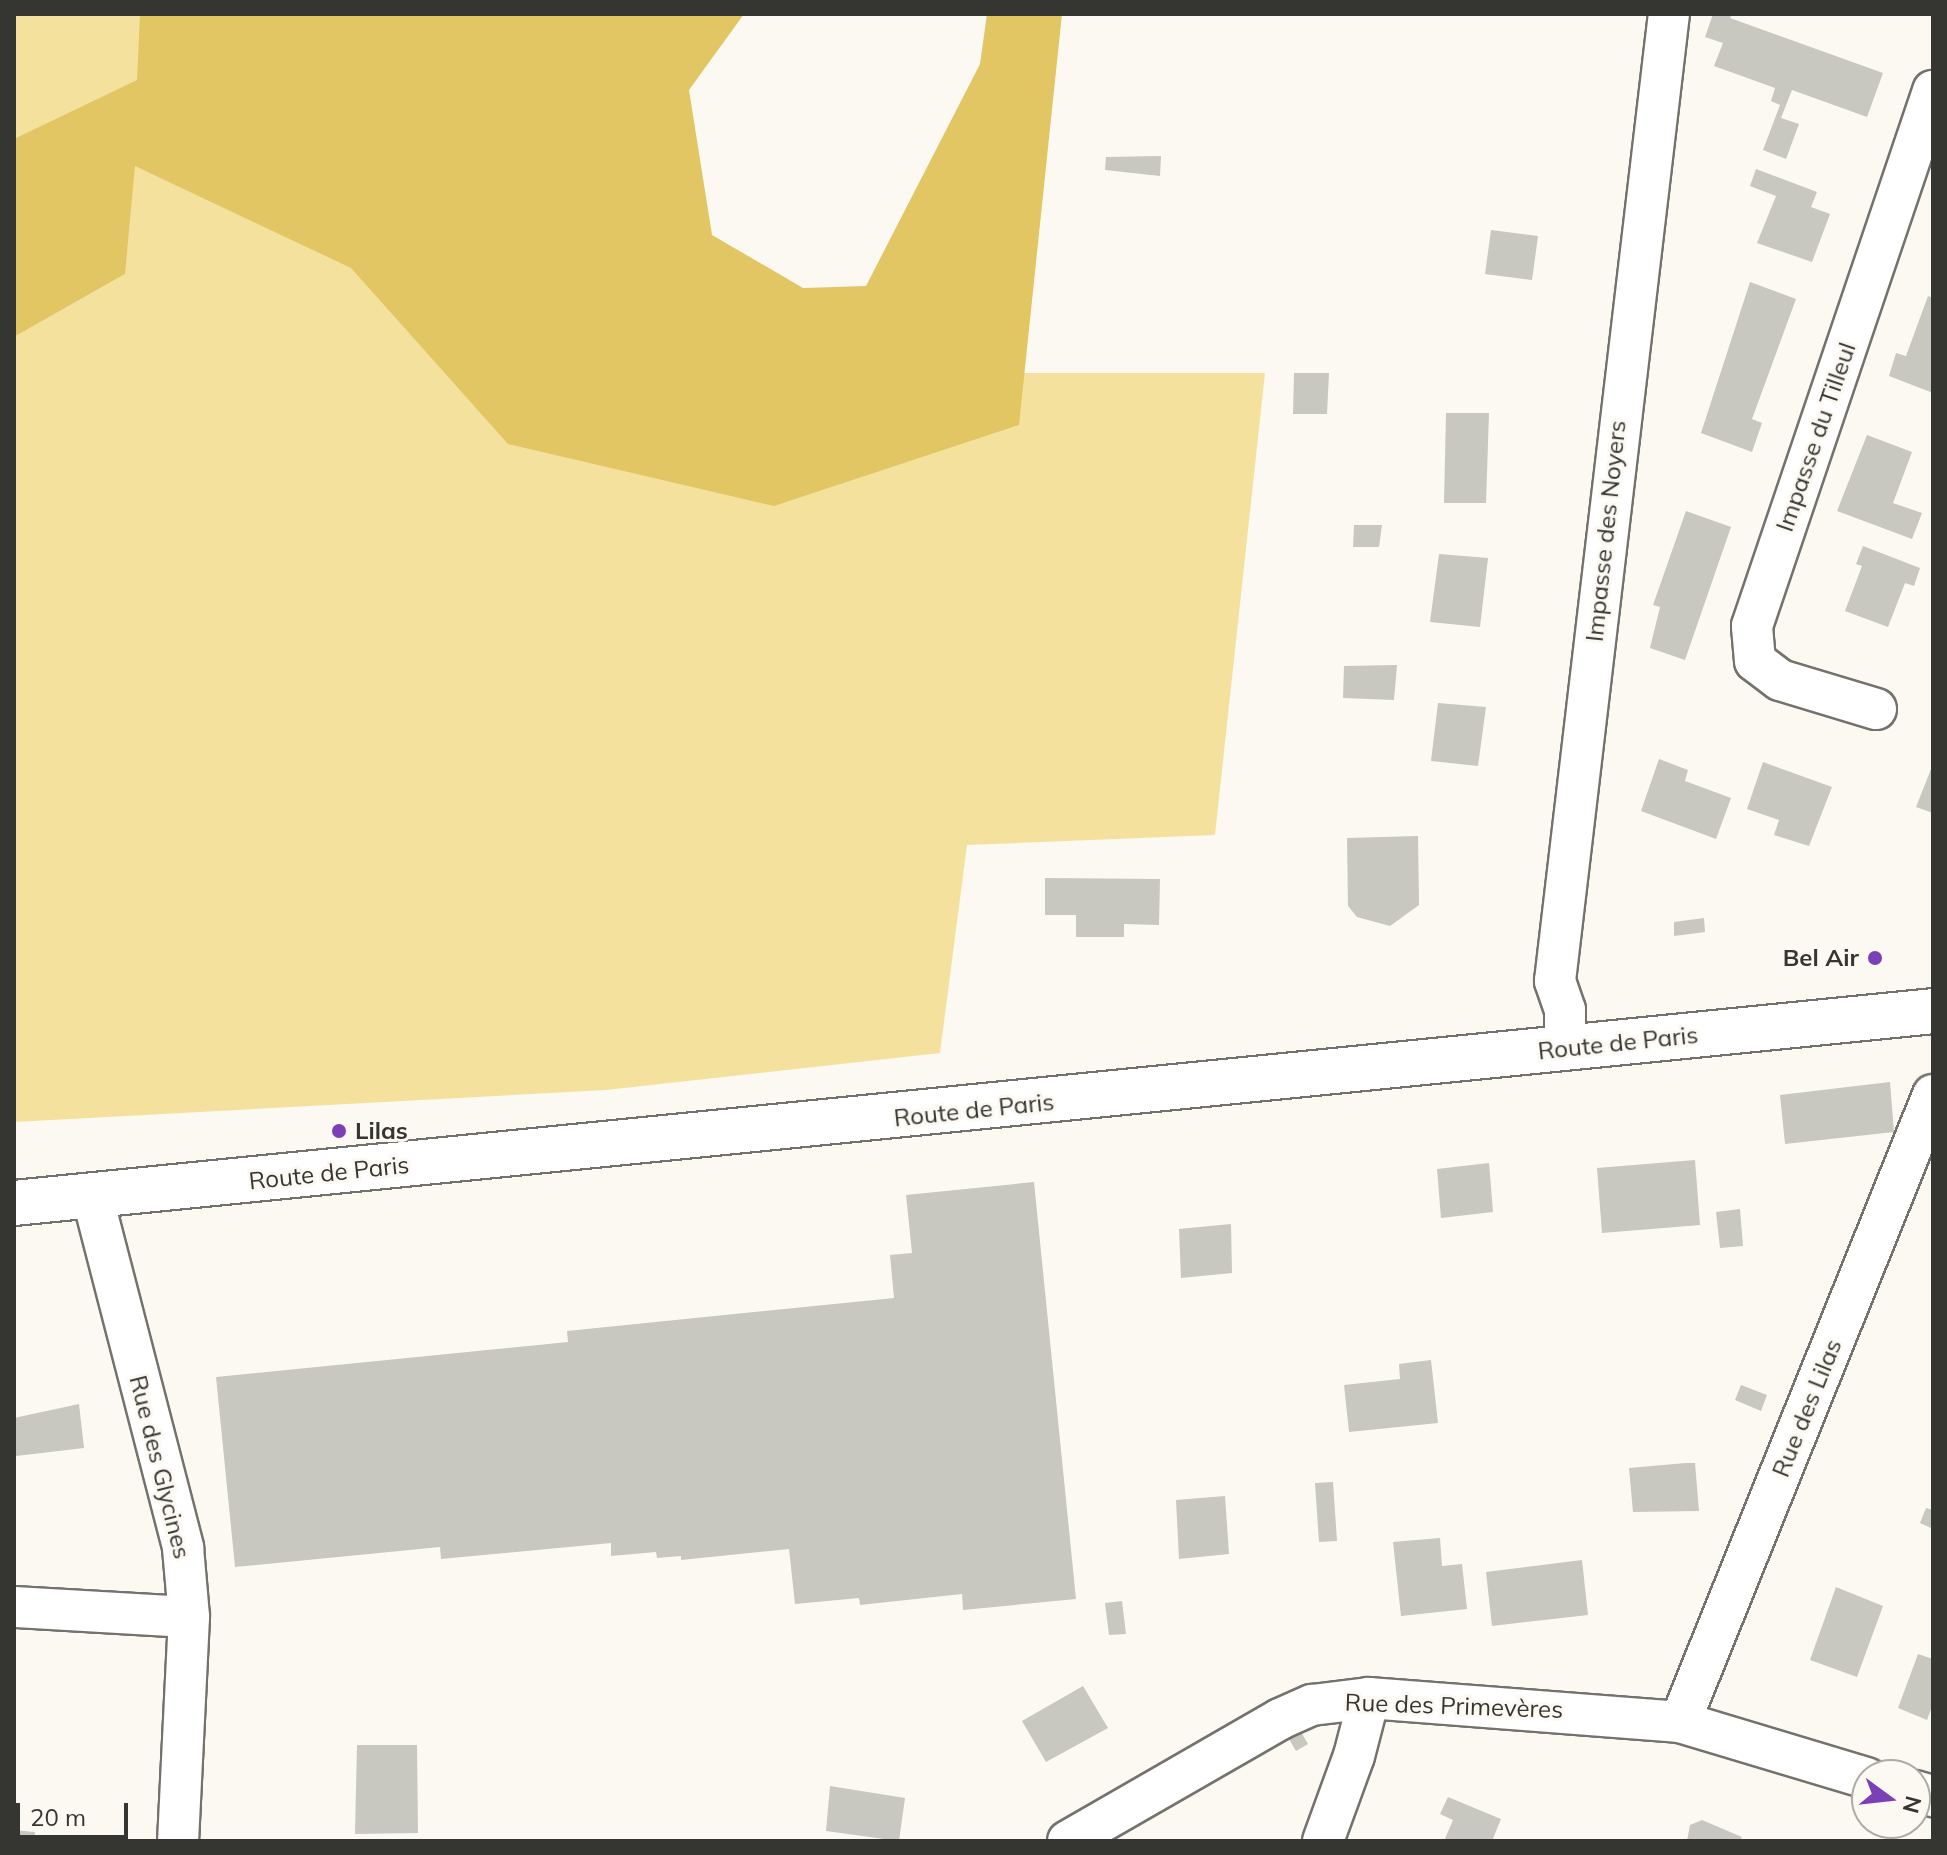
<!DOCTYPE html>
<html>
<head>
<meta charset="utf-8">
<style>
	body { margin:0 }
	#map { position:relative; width:1947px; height:1855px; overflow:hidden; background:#fbf9f2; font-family:Mulish,sans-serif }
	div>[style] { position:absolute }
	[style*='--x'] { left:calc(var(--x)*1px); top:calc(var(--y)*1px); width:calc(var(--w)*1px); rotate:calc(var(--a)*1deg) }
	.green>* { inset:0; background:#f5e19e }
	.forest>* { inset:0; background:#e2c664 }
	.building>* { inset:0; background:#c8c7c0 }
	.roads { filter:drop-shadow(2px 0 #74726c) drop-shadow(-2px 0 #74726c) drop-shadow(0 2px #74726c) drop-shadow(0 -2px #74726c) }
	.street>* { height:40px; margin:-20px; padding:0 20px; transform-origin:20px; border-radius:20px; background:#fff }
	.primary>* { height:44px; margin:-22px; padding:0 22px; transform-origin:22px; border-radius:22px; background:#fff }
	.dots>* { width:22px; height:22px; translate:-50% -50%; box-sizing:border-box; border:4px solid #fbf9f2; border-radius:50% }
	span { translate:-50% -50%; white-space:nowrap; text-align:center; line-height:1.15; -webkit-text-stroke:6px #fbf9f2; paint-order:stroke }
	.street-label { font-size:24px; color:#353532 }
	.poi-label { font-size:24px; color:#353532; font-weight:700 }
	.right { translate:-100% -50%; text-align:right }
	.left { translate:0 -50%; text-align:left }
	.frame { position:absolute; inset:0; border:16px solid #353532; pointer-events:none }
	.north { position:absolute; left:1851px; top:1759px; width:80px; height:80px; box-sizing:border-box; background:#fbf9f2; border:2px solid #acaba5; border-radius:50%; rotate:105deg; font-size:22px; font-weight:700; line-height:32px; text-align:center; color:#353532 }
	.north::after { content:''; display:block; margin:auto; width:28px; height:36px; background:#7b40b6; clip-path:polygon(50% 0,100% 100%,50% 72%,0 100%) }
	.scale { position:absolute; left:16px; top:1803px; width:112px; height:36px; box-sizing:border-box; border:4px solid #353532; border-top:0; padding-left:10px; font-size:24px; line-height:28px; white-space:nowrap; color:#353532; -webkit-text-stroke:6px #fbf9f2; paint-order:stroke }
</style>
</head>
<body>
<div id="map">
	<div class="green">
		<div style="clip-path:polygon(14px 14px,610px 14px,515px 203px,1023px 373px,1265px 373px,1215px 835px,967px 845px,940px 1053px,606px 1090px,14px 1122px,14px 337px,125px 274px,14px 154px)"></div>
	</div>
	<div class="forest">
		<div style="clip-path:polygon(140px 14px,744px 14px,689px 90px,712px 235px,803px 288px,866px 286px,980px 64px,987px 14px,1062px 14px,1019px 425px,774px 506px,508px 444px,351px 268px,135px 166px,125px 274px,14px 337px,14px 139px,137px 80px)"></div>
	</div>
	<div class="building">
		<div style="clip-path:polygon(1713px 14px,1732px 14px,1730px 18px,1883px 73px,1867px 117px,1792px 90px,1781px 118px,1799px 124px,1786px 159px,1763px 150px,1780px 105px,1771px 101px,1775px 88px,1714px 66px,1723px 43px,1705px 37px)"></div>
		<div style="clip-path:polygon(1161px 156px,1160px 176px,1105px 170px,1106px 157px)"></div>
		<div style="clip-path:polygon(1756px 169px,1817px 192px,1811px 207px,1830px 214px,1812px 262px,1757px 243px,1776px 196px,1750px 186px)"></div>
		<div style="clip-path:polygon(1491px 230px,1538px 236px,1532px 280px,1485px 274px)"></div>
		<div style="clip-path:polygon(1750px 282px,1796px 299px,1752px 419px,1762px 423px,1752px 452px,1701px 433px)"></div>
		<div style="clip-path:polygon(1928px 296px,1933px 298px,1933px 393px,1889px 376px,1896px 353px,1906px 356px)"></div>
		<div style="clip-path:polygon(1294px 373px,1329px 373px,1327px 414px,1293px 414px)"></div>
		<div style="clip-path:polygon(1446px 413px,1489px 413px,1486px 503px,1444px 503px)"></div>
		<div style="clip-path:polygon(1867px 435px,1912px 452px,1893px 503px,1922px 513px,1912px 539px,1837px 511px)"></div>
		<div style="clip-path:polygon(1686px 511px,1731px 527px,1685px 660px,1650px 648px,1660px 607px,1653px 605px)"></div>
		<div style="clip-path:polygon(1354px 525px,1382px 525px,1379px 547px,1353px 547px)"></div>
		<div style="clip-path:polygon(1863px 546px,1920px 568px,1914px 586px,1905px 583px,1888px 627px,1845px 611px,1862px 566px,1856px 564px)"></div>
		<div style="clip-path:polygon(1439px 554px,1488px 558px,1480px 627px,1430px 622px)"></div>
		<div style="clip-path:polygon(1397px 665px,1394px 700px,1343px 698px,1344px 666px)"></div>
		<div style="clip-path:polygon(1438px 703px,1486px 707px,1478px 766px,1431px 761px)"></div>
		<div style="clip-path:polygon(1659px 759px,1688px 770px,1685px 781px,1731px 798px,1716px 839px,1641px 811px)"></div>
		<div style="clip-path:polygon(1763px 762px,1832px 787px,1809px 846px,1774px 835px,1779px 820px,1747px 809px)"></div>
		<div style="clip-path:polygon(1933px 764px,1933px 813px,1916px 807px)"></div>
		<div style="clip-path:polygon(1418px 836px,1419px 905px,1390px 926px,1357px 917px,1348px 906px,1347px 838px)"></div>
		<div style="clip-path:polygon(1045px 878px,1160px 879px,1159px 925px,1124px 924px,1124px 937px,1076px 937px,1076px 915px,1045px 915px)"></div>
		<div style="clip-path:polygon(1704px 918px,1705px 932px,1674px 936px,1674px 922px)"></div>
		<div style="clip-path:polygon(1890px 1082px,1894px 1132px,1785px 1144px,1780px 1095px)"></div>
		<div style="clip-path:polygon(1695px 1160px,1700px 1225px,1602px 1233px,1597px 1168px)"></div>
		<div style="clip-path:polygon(1489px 1163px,1493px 1212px,1441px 1218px,1437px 1169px)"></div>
		<div style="clip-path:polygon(1034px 1182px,1076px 1599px,963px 1610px,962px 1594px,860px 1605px,859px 1598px,795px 1604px,789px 1549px,681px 1560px,681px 1556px,657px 1558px,656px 1552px,611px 1556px,611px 1543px,441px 1559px,440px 1547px,235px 1567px,216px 1377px,568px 1342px,567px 1331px,894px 1298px,890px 1255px,912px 1253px,906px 1195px)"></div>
		<div style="clip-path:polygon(1740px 1209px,1743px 1246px,1720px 1248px,1716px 1212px)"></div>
		<div style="clip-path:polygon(1231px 1224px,1232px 1273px,1181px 1278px,1179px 1229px)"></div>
		<div style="clip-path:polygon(1431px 1360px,1438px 1423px,1349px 1432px,1344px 1385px,1400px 1379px,1399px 1364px)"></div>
		<div style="clip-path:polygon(1741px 1385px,1767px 1395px,1761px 1411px,1735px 1400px)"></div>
		<div style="clip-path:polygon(79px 1404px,84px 1448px,16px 1456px,14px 1418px)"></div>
		<div style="clip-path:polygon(1686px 1463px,1695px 1463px,1699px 1511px,1633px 1512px,1629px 1468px)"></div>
		<div style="clip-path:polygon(1333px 1482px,1337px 1541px,1319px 1542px,1315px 1483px)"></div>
		<div style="clip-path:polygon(1225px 1496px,1229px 1554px,1179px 1559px,1176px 1500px)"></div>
		<div style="clip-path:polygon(1926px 1508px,1933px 1510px,1931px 1528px,1920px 1523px)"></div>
		<div style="clip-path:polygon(1440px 1538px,1442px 1566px,1462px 1564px,1467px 1609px,1401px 1616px,1393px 1542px)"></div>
		<div style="clip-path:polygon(1582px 1560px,1588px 1615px,1492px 1626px,1486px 1572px)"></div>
		<div style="clip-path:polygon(1836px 1587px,1883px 1606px,1857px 1677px,1810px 1660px)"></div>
		<div style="clip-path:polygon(1122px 1601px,1126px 1634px,1109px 1635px,1105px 1603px)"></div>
		<div style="clip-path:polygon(1918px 1654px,1933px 1659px,1933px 1704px,1927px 1720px,1898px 1708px)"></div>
		<div style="clip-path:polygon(1083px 1686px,1108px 1728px,1046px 1762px,1022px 1721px)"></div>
		<div style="clip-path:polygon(1301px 1732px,1308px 1744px,1296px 1751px,1289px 1739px)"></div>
		<div style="clip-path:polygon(357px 1745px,417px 1745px,418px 1833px,355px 1834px)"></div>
		<div style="clip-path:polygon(830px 1786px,905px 1798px,899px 1841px,826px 1831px)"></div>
		<div style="clip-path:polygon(1448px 1797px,1501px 1819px,1492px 1841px,1444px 1841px,1453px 1820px,1440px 1814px)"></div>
		<div style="clip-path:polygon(1702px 1820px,1742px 1837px,1740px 1841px,1687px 1841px,1690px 1825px)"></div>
		<div style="clip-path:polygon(14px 1830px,35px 1832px,34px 1841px,14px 1841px)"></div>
	</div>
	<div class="roads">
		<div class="street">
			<div style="--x:1876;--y:709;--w:100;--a:-163.2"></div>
			<div style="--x:1780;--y:680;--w:31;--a:-143"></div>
			<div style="--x:1755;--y:661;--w:35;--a:-95"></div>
			<div style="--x:1752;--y:626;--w:565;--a:-71.31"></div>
			<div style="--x:1565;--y:1048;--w:38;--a:-90"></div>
			<div style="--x:1565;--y:1010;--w:31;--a:-109"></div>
			<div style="--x:1555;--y:981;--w:974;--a:-83.28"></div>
			<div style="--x:92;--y:1195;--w:365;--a:75.5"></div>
			<div style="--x:183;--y:1548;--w:69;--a:85"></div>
			<div style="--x:189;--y:1617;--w:224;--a:92.8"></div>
			<div style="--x:14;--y:1607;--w:175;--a:3.3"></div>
			<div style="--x:1680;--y:1722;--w:676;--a:-68.03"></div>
			<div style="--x:1915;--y:1791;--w:19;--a:16"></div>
			<div style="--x:1068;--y:1841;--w:245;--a:-29.9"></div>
			<div style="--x:1280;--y:1719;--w:35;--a:-24"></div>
			<div style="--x:1312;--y:1705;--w:57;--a:-7"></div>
			<div style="--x:1369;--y:1698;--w:312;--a:4.4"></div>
			<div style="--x:1680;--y:1722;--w:195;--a:16.7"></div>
			<div style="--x:1323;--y:1841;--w:90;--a:-70"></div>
			<div style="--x:1354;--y:1756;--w:60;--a:-75.5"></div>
		</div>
		<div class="primary">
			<div style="--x:14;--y:1203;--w:1929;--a:-5.71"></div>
		</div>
	</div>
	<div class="dots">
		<div style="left:1875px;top:958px;background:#7b40b6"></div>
		<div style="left:339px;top:1131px;background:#7b40b6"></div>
	</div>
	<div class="street-label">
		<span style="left:1816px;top:437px;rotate:-71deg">Impasse du Tilleul</span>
		<span style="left:1606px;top:531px;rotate:-84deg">Impasse des Noyers</span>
		<span style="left:1618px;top:1043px;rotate:-6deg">Route de Paris</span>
		<span style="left:974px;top:1110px;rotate:-6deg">Route de Paris</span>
		<span style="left:329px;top:1173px;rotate:-6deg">Route de Paris</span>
		<span style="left:1807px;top:1408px;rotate:-68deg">Rue des Lilas</span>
		<span style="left:160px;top:1467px;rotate:76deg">Rue des Glycines</span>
		<span style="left:1454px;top:1706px;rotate:2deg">Rue des Primevères</span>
	</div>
	<div class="poi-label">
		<span class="right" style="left:1859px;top:958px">Bel Air</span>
		<span class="left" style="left:355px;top:1131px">Lilas</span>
	</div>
	<div class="frame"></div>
	<div class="north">N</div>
	<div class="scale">20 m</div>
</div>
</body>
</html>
